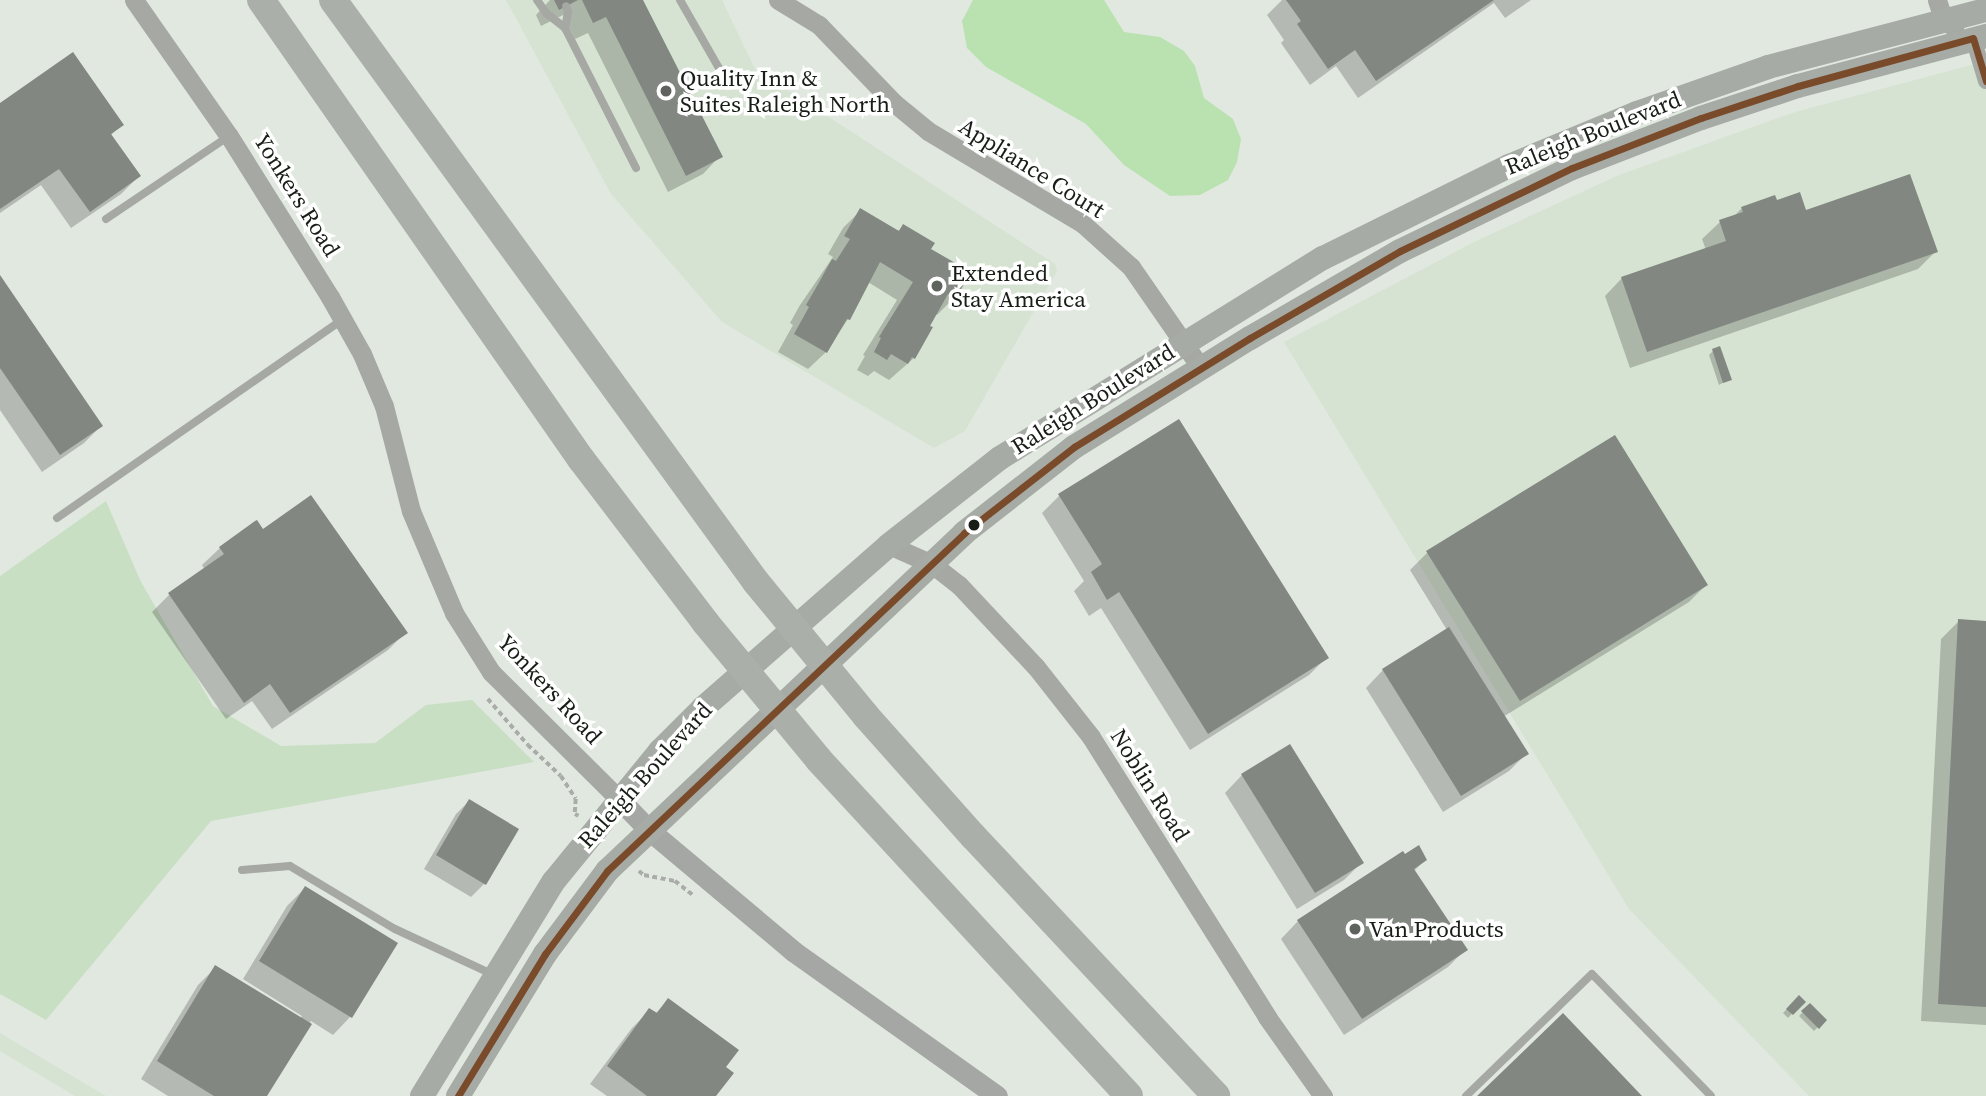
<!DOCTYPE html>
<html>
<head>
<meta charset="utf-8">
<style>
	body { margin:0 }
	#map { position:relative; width:1986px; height:1096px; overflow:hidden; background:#e1e8e0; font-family:"Source Serif 4",serif }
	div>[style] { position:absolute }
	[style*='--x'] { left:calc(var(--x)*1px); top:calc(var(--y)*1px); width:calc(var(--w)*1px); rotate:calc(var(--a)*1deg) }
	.built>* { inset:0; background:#d6e3d3 }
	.green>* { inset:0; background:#c9dfc4 }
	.water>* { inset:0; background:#b9e2b0 }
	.shadow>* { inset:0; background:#0003 }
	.building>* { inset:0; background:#828781 }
	.path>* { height:3.5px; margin-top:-1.75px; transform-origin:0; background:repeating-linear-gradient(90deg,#a9aca8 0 5px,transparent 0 8.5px) }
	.service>* { height:8px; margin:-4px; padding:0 4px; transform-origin:4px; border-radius:4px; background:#a6a8a4 }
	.minor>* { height:16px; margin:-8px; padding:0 8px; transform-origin:8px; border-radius:8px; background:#a6a8a4 }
	.tertiary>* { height:19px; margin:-9.5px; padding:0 9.5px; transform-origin:9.5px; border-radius:9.5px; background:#a6a8a4 }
	.secondary>* { height:21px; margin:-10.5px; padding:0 10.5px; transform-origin:10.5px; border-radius:10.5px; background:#a4a7a3 }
	.primary>* { height:24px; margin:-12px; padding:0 12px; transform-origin:12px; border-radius:12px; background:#a6aba5 }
	.motorway>* { height:28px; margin:-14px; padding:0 14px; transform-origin:14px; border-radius:14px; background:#aaafaa }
	.bus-1>* { height:7px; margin:-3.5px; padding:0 3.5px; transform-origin:3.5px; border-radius:3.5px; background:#7a4b2a }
	.dots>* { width:19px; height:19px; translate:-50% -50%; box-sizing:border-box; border:4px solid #fff; border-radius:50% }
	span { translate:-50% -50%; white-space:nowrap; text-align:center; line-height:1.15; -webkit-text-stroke:7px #fff; paint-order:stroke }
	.poi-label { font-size:23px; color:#181d17 }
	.left { translate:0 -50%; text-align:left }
	.street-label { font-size:23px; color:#181d17 }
</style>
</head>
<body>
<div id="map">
	<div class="built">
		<div style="clip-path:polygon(506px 0,722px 0,755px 69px,1055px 264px,1057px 271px,965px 431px,934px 448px,722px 322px,611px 194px)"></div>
		<div style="clip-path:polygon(1986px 61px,1986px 1096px,1809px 1096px,1629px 909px,1284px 342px,1476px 241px,1619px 175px,1795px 112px)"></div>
		<div style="clip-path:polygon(0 1033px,106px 1096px,75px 1096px,0 1051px)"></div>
	</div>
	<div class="green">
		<div style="clip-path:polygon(106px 501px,141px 582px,213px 706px,281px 746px,375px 743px,426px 705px,472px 700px,534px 762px,211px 821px,46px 1020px,0 994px,0 576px)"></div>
	</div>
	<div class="water">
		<div style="clip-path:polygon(973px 0,1104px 0,1124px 32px,1160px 37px,1184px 51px,1195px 66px,1204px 98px,1233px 119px,1241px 139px,1237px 162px,1228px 180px,1200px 195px,1170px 196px,1124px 165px,1086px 124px,986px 67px,967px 48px,962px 21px)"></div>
	</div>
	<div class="shadow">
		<div style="clip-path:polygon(550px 0,641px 0,720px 156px,703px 174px,668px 192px,588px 33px,575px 39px,563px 15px,541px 26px,536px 15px)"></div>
		<div style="clip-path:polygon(1282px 0,1531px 0,1505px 18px,1494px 3px,1358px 98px,1336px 66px,1310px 85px,1281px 43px,1284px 40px,1267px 15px)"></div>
		<div style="clip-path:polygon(0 105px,122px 124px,110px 136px,139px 176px,121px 194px,71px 228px,41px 185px,0 213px)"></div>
		<div style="clip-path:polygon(1776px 202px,1936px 251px,1918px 269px,1630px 368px,1605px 296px,1622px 278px,1706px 250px,1702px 239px,1720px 222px,1733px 217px,1742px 208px)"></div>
		<div style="clip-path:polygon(860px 211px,897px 232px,903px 226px,929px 249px,955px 297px,937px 315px,935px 313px,914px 358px,889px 380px,874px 371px,868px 376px,857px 370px,865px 356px,863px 355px,897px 300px,868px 282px,848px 319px,826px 352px,808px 369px,778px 352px,793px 325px,790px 323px,800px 305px,833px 257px,828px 254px,843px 228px)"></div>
		<div style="clip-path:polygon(0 278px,101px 426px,84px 443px,42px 472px,0 410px)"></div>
		<div style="clip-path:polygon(1713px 351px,1730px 379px,1719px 385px,1709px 355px)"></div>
		<div style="clip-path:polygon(1178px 421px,1326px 658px,1309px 675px,1190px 750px,1101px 608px,1089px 616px,1074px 591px,1084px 581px,1042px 513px,1059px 496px)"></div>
		<div style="clip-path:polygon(263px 531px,405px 633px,388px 650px,272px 729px,252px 701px,226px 719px,152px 612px,169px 595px,205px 570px,202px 565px,220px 548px)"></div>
		<div style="clip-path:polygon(1427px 553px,1706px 585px,1689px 602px,1503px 717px,1526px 754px,1509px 771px,1443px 812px,1366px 688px,1383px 670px,1447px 630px,1410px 570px)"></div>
		<div style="clip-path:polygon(1959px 621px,1986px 622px,1986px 1025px,1921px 1021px,1941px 639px)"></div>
		<div style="clip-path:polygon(1242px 775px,1362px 862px,1344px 880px,1297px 909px,1225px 793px)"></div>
		<div style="clip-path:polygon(469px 801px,484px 884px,471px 897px,424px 869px,456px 814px)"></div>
		<div style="clip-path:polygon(1404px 856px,1425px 860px,1414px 871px,1465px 950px,1448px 967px,1344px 1035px,1281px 939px,1298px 921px)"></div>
		<div style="clip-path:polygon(305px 888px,395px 944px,350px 1017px,333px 1035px,311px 1021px,265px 1096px,168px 1096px,141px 1079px,198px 985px,216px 967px,300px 1019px,302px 1016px,243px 979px,287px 906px)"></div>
		<div style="clip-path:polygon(1799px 997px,1803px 1002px,1788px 1018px,1783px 1013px)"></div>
		<div style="clip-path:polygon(668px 1000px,724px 1067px,714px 1096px,607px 1096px,590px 1084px,632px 1028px,650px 1010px,655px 1014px)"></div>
		<div style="clip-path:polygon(1810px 1005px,1825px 1020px,1814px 1031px,1799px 1016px)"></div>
	</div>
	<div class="building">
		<div style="clip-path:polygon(554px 0,578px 0,559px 10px)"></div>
		<div style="clip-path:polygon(582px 0,643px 0,723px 157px,686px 176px,606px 17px,593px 23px)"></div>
		<div style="clip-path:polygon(1286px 0,1494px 0,1376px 81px,1355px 50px,1328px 69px,1297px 24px,1301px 21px)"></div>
		<div style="clip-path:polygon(73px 52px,124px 125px,111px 134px,141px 176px,90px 212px,59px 169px,0 209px,0 103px)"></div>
		<div style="clip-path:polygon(1910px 174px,1938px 252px,1647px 352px,1621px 277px,1726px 241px,1719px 220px,1743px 212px,1741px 207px,1775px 195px,1777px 200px,1800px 192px,1806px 210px)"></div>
		<div style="clip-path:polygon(860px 208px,899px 231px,903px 224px,935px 243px,931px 249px,971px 272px,956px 298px,948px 294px,930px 326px,933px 327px,915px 359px,912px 357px,908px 364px,891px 354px,887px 360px,874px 352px,881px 338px,879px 337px,913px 282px,880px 262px,850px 320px,847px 319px,827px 353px,794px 334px,809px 307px,806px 305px,817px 286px,832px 259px,836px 261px,850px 239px,844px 236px)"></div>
		<div style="clip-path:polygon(0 275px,103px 426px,60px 455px,0 368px)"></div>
		<div style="clip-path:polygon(1720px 346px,1732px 380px,1723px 383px,1712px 349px)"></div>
		<div style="clip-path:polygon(1179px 419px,1329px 658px,1208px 734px,1119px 592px,1107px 600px,1091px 572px,1102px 564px,1058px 494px)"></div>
		<div style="clip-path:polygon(1615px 435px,1708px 585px,1520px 701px,1426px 551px)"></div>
		<div style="clip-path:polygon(311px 495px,408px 633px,290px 713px,270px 684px,244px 703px,168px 593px,224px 554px,219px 547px,255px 521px,257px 520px,263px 529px)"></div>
		<div style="clip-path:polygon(1958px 619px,1986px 621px,1986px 1007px,1938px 1004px)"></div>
		<div style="clip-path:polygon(1449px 627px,1529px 754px,1461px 796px,1382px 669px)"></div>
		<div style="clip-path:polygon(1290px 744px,1364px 863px,1315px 893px,1241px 774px)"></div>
		<div style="clip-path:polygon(469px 799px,519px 829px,486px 885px,436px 855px)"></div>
		<div style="clip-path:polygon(1419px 845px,1427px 860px,1414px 869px,1468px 950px,1362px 1019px,1297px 920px,1403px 851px,1405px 854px)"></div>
		<div style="clip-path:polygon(305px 886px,398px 943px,352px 1018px,259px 961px)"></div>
		<div style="clip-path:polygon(215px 965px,312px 1024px,267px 1096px,214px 1096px,157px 1061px)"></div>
		<div style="clip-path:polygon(1799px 995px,1806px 1002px,1793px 1015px,1786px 1009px)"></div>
		<div style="clip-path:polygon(668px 998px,739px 1050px,726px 1067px,734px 1073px,716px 1096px,647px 1096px,607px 1066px,649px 1008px,657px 1013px)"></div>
		<div style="clip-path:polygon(1810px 1003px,1827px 1020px,1819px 1029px,1801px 1011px)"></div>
		<div style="clip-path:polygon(1563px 1013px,1642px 1096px,1477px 1096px)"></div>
	</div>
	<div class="path">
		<div style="--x:488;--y:699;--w:61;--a:49"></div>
		<div style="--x:528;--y:745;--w:45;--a:43.2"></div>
		<div style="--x:561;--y:776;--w:27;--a:57"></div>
		<div style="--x:576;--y:799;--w:15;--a:94"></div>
		<div style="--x:575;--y:814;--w:4;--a:27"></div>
		<div style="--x:639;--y:871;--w:6;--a:39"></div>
		<div style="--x:644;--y:875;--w:32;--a:11"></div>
		<div style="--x:675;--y:881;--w:24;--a:38"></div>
	</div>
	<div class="service">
		<div style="--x:537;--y:0;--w:16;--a:55"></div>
		<div style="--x:546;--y:13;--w:24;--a:38"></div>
		<div style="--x:565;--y:28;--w:157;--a:63.1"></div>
		<div style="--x:680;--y:0;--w:78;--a:60.2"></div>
		<div style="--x:565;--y:28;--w:16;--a:-79"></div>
		<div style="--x:568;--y:12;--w:6;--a:-108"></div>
		<div style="--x:106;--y:219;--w:148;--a:-34"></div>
		<div style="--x:57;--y:518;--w:348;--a:-34.8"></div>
		<div style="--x:242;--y:870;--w:48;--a:-4.8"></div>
		<div style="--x:290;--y:866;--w:122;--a:31"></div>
		<div style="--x:395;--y:929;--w:107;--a:24.9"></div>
		<div style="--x:1466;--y:1096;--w:175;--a:-44.1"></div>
		<div style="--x:1592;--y:974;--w:170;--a:45.7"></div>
	</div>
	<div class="minor">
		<div style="--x:1973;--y:38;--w:45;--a:73.2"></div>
	</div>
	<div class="tertiary">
		<div style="--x:134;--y:0;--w:166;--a:55.1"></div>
		<div style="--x:229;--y:136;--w:190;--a:57.9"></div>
		<div style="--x:330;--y:297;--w:65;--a:60.7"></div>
		<div style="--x:362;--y:354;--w:56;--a:67.1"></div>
		<div style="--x:384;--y:406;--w:108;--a:75.6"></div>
		<div style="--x:411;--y:511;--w:111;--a:67.1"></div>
		<div style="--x:454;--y:613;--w:70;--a:57.9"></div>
		<div style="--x:491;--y:672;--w:182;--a:44.8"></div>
		<div style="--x:778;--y:0;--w:48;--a:31.4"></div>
		<div style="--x:819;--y:25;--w:107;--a:46.1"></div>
		<div style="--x:893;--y:102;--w:45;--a:39.6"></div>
		<div style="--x:928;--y:131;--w:179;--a:30.9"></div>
		<div style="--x:1082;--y:223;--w:66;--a:41.9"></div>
		<div style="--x:1131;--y:267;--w:123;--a:55.3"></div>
		<div style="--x:1937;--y:0;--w:20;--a:72"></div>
		<div style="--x:1943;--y:19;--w:14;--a:36"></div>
		<div style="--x:889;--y:545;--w:47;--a:23.8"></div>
		<div style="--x:932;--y:564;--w:34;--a:38"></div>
		<div style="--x:959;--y:585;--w:112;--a:46.8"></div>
		<div style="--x:1036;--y:667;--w:89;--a:51.8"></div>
		<div style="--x:1091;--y:737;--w:331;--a:57.8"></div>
		<div style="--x:1267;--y:1017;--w:97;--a:54.7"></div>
	</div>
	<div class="secondary">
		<div style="--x:620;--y:800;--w:42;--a:46"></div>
		<div style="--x:649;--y:830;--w:188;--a:40"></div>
		<div style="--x:793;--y:951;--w:250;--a:35.4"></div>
	</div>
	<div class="primary">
		<div style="--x:422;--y:1096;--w:252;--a:-58.5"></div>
		<div style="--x:554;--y:881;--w:168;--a:-50.8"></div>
		<div style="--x:660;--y:751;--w:61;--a:-45"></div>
		<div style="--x:703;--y:708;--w:247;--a:-41.2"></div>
		<div style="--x:889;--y:545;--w:141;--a:-38.1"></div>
		<div style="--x:1000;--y:458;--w:380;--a:-31.8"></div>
		<div style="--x:1323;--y:258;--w:208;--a:-26.3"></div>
		<div style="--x:1509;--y:166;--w:139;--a:-22.5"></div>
		<div style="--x:1637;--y:113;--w:139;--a:-19.3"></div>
		<div style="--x:1768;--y:67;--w:225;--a:-14.7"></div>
		<div style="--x:458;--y:1096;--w:167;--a:-58.5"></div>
		<div style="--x:545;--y:954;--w:104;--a:-53.2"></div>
		<div style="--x:607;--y:871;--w:492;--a:-43.4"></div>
		<div style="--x:964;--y:533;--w:140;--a:-38"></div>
		<div style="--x:1074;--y:447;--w:207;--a:-31.8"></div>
		<div style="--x:1250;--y:338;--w:173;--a:-30.1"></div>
		<div style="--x:1400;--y:251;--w:191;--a:-25.8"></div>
		<div style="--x:1572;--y:168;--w:138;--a:-21.2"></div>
		<div style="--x:1701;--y:118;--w:102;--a:-18.3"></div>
		<div style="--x:1798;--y:86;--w:195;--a:-14.9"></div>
	</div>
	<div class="motorway">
		<div style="--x:261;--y:0;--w:560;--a:55.12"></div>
		<div style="--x:581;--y:459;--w:205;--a:52.7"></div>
		<div style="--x:705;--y:622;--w:179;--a:50.4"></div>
		<div style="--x:819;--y:760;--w:457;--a:47.3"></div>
		<div style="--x:333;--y:0;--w:719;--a:53.99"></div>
		<div style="--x:756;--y:582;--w:173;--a:50.6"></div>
		<div style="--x:866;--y:716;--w:161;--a:48.3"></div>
		<div style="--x:973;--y:836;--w:356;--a:46.9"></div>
	</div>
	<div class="bus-1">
		<div style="--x:458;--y:1096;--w:167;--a:-58.5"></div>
		<div style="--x:545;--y:954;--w:104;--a:-53.2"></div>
		<div style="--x:607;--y:871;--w:492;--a:-43.4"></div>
		<div style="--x:964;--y:533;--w:140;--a:-38"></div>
		<div style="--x:1074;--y:447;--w:207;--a:-31.8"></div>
		<div style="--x:1250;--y:338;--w:173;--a:-30.1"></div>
		<div style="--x:1400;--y:251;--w:191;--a:-25.8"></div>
		<div style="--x:1572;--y:168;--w:138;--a:-21.2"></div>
		<div style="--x:1701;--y:118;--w:102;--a:-18.3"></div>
		<div style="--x:1798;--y:86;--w:181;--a:-15.3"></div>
		<div style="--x:1973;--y:38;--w:45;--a:73.2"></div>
	</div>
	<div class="dots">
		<div style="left:666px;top:91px;background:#5e645d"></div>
		<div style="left:937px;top:286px;background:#5e645d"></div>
		<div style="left:974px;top:525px;background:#181d17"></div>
		<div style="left:1355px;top:929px;background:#5e645d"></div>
	</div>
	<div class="poi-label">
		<span class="left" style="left:680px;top:91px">Quality Inn &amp;<br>Suites Raleigh North</span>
		<span class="left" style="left:951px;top:286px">Extended<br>Stay America</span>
		<span class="left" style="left:1369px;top:929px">Van Products</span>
	</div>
	<div class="street-label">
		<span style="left:1593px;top:133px;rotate:-22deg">Raleigh Boulevard</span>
		<span style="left:1032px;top:168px;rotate:32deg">Appliance Court</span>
		<span style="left:297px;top:195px;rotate:58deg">Yonkers Road</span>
		<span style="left:1093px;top:399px;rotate:-32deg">Raleigh Boulevard</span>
		<span style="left:550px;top:689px;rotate:47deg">Yonkers Road</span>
		<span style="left:645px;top:775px;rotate:-48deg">Raleigh Boulevard</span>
		<span style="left:1150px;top:785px;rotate:58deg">Noblin Road</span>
	</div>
</div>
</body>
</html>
